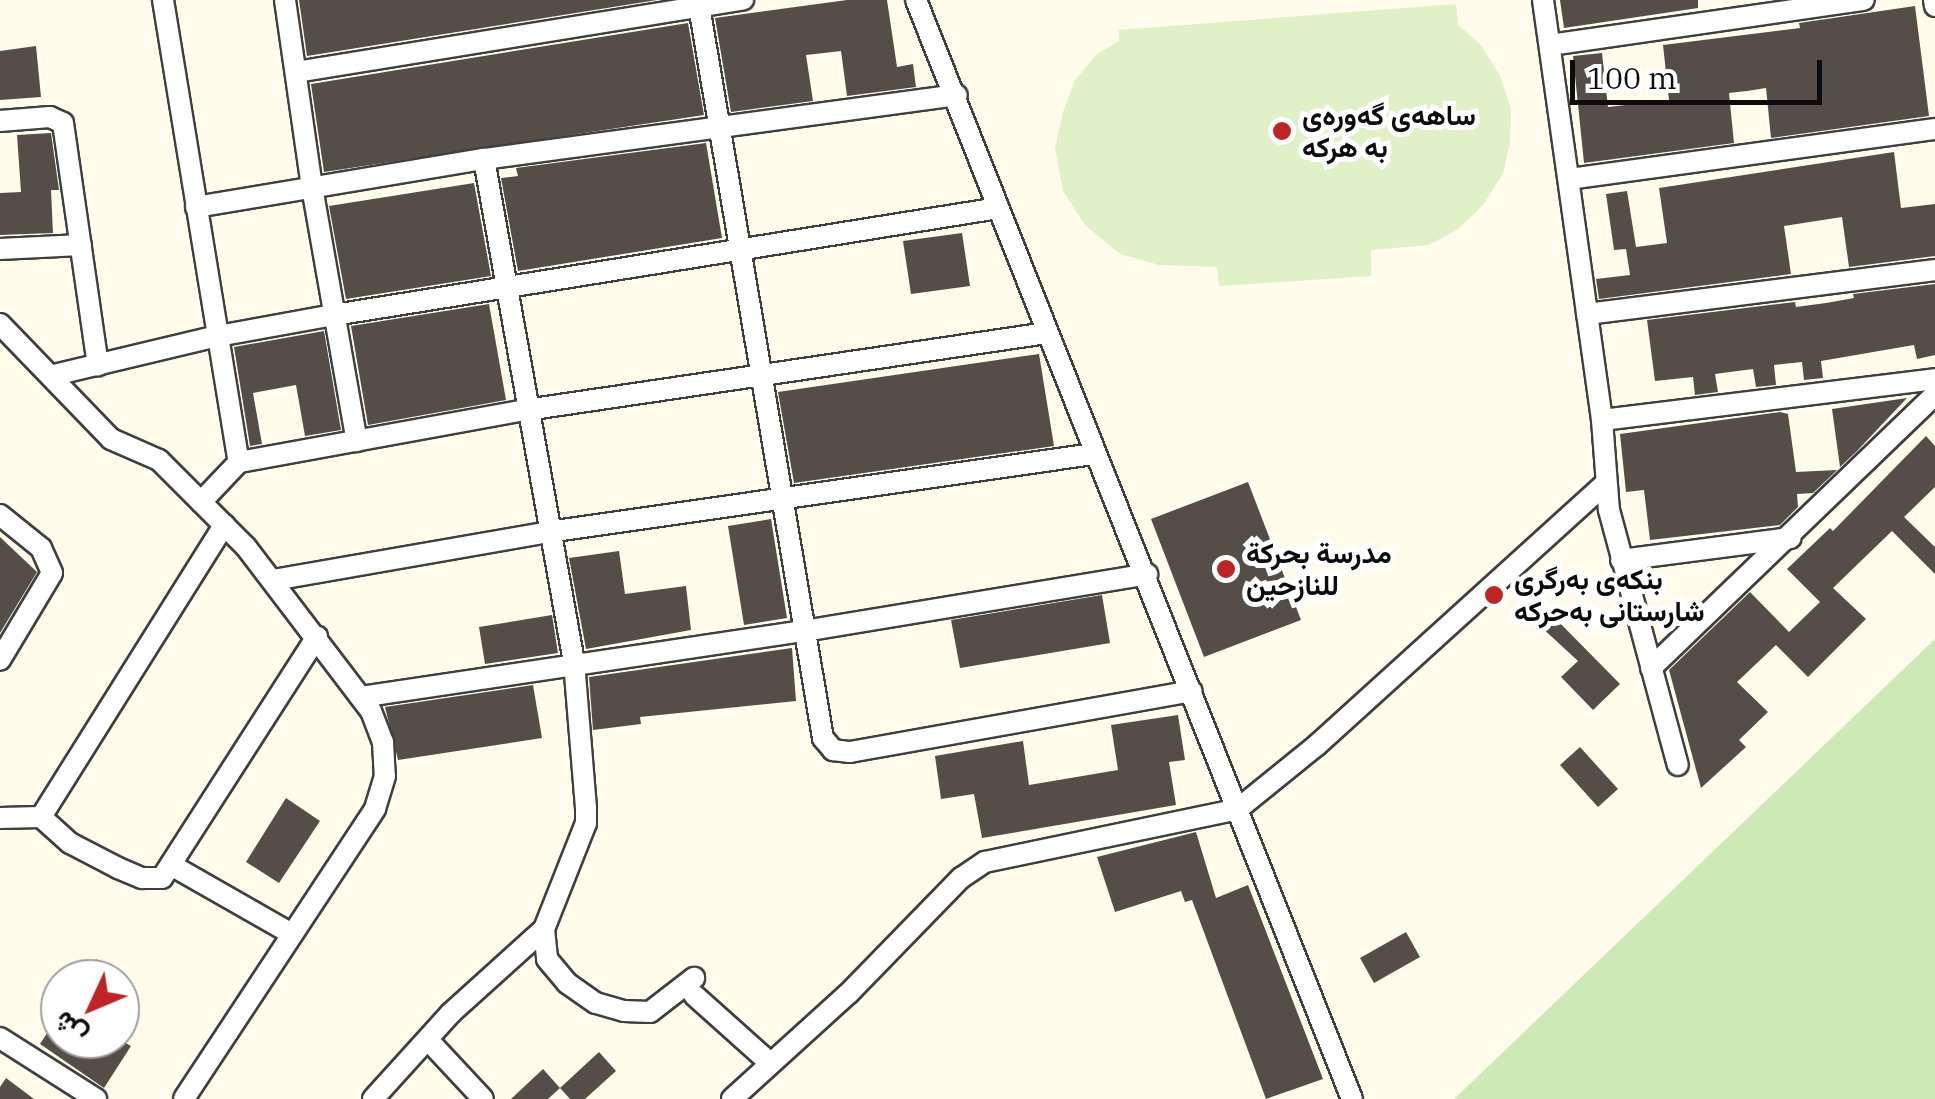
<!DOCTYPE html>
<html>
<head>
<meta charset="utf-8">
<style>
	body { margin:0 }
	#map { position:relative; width:1935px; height:1099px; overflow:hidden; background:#fffceb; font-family:"IBM Plex Serif",Vazirmatn,serif }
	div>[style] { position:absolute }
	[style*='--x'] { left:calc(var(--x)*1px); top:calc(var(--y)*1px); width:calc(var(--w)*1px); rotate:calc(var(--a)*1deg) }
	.green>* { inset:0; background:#cde9b5 }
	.pitch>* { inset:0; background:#e0f0c7 }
	.building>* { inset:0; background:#554e48 }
	.roads { filter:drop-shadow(2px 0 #3f3f3f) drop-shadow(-2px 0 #3f3f3f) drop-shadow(0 2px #3f3f3f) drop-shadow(0 -2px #3f3f3f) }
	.minor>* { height:20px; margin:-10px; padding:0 10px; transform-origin:10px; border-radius:10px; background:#fff }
	.dots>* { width:28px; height:28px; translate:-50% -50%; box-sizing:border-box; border:5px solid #fff; border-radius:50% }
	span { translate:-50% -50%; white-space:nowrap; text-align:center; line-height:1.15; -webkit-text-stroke:10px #fff; paint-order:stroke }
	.poi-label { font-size:28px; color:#0c0c0c; font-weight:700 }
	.left { translate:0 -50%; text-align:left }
	.north { position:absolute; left:40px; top:959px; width:100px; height:100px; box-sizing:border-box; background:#fff; border:2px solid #9e9e9e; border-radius:50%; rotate:226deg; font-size:28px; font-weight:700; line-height:40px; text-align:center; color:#0c0c0c }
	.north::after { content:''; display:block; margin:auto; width:35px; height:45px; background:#bd2423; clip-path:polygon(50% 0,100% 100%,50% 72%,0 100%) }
	.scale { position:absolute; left:1570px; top:60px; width:252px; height:45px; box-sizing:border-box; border:5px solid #0c0c0c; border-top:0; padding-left:12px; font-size:30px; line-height:35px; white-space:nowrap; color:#0c0c0c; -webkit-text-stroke:8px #fff; paint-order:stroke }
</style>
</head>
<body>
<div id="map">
	<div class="green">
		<div style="clip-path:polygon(1935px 639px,1935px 1099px,1454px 1099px)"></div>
	</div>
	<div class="pitch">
		<div style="clip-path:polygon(1456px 4px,1458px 25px,1481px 45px,1500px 76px,1511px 109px,1510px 142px,1503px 174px,1483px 205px,1457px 230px,1428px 245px,1371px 250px,1371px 276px,1219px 286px,1217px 267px,1159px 265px,1120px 254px,1085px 225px,1063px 191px,1055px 148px,1063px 112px,1075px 80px,1097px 54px,1119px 41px,1119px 30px)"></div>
	</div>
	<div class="building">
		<div style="clip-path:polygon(299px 0,657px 0,307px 56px)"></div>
		<div style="clip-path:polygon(847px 0,887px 0,897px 67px,913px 64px,916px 87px,847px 96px,841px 51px,824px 53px,806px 55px,813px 101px,731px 112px,715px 18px)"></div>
		<div style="clip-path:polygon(1560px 0,1698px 0,1698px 8px,1564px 28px)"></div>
		<div style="clip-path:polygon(1915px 6px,1929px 116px,1771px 138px,1766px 88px,1747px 91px,1729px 93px,1734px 143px,1584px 163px,1573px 56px,1602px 53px,1608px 107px,1669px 100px,1663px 45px,1800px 28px,1799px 23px)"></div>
		<div style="clip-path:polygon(688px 23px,704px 115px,324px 172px,311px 84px)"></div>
		<div style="clip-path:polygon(36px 46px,41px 97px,0 100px,0 51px)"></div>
		<div style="clip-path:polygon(51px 133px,59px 190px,51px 190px,53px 233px,0 235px,0 193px,21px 192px,17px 135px)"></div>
		<div style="clip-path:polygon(706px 143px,722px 238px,518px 271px,501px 178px,518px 176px,516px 168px)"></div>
		<div style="clip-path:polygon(1894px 152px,1901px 208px,1935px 204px,1935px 256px,1849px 267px,1842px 217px,1784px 226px,1791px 274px,1599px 299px,1596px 279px,1630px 275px,1626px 249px,1614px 250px,1606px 194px,1627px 191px,1636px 247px,1667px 243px,1659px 188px)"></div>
		<div style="clip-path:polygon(474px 183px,491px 276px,346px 299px,329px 206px)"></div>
		<div style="clip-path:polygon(962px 233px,970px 286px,911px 294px,903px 241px)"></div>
		<div style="clip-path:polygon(1935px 284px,1935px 355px,1917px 359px,1914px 345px,1821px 361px,1823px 378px,1804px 380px,1802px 362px,1774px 365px,1776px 385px,1756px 387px,1753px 369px,1715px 374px,1718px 392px,1695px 395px,1693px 377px,1655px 381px,1647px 320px,1795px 302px,1796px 307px,1826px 303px,1854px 298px,1853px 294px)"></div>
		<div style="clip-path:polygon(489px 304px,506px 400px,368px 425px,351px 326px)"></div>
		<div style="clip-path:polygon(324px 331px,341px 430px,305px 436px,296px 385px,253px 393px,262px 444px,250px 446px,234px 347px)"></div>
		<div style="clip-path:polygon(1039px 354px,1054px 446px,794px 483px,778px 392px)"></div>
		<div style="clip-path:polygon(1907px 398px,1857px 451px,1840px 467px,1832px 409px)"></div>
		<div style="clip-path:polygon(1780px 412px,1788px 414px,1796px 472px,1837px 470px,1832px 475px,1813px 493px,1797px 494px,1798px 507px,1780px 525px,1650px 540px,1644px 490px,1626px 492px,1620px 434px)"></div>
		<div style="clip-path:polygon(1926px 436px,1935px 446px,1935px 487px,1904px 517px,1935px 547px,1935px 574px,1892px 531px,1833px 588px,1866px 619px,1808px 677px,1776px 645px,1737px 682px,1768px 712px,1739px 740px,1746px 747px,1701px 788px,1669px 670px,1750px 592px,1789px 632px,1820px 602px,1787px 569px,1830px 528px,1833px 531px)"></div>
		<div style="clip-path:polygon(1248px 482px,1301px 620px,1204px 657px,1151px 519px)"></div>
		<div style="clip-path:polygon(771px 519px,787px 618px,744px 625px,728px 526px)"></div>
		<div style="clip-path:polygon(0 537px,37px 572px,0 633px)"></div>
		<div style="clip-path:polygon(619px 551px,625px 594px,686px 586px,691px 630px,586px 649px,569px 558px)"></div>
		<div style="clip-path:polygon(1102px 595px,1110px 643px,960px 668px,951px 620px)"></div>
		<div style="clip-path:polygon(1550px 613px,1620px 684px,1593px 710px,1561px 677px,1578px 661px,1539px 625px)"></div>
		<div style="clip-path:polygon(552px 615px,558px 653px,485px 664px,479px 627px)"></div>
		<div style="clip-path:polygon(792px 648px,796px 701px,640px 717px,641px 724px,593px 730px,589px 677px)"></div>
		<div style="clip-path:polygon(533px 685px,542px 738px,398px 760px,385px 707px)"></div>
		<div style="clip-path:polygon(1178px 715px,1185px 760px,1169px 762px,1176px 805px,982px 838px,974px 794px,941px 799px,935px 756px,1023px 741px,1029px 785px,1118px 770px,1111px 725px)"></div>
		<div style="clip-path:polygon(1580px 747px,1618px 789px,1598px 807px,1560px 765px)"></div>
		<div style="clip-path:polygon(286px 798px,320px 821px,279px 883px,246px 862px)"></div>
		<div style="clip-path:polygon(1196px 832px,1216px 898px,1248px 885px,1323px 1079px,1266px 1099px,1192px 900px,1185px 902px,1181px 891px,1115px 912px,1097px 857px)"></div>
		<div style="clip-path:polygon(1406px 932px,1420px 957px,1374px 983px,1360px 958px)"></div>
		<div style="clip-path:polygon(96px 959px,125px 979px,83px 979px)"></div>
		<div style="clip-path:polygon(60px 1013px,60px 1039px,119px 1039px,131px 1046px,104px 1088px,40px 1044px)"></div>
		<div style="clip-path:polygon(599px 1052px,616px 1071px,585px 1099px,570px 1099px,560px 1088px)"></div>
		<div style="clip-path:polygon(543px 1069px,560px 1088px,548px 1099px,511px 1099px)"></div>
		<div style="clip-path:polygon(6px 1078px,34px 1099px,0 1099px,0 1087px)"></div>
	</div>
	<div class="roads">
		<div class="minor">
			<div style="--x:163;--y:0;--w:468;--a:80.7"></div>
			<div style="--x:285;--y:0;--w:189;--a:81.8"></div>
			<div style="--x:312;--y:187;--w:258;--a:80"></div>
			<div style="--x:698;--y:0;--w:749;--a:80.39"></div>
			<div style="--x:823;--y:738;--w:16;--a:50"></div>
			<div style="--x:833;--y:750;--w:17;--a:7"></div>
			<div style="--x:850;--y:752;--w:347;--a:-10.1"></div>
			<div style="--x:916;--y:0;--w:1182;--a:68.36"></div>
			<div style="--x:1543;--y:0;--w:424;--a:82"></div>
			<div style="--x:1602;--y:420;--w:90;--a:85.6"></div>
			<div style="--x:1609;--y:510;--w:264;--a:74.9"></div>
			<div style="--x:1934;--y:0;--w:6;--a:81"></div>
			<div style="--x:1550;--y:45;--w:317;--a:-8.2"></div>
			<div style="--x:296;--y:72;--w:453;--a:-9.2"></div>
			<div style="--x:0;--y:121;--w:50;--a:-4.6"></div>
			<div style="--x:50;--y:117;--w:14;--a:25"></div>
			<div style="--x:63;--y:123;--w:245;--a:81.8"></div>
			<div style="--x:484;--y:159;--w:511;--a:79.86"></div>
			<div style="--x:574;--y:662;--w:146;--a:85.3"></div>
			<div style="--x:586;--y:808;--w:15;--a:90"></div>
			<div style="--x:586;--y:823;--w:114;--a:111.6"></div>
			<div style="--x:544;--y:929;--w:30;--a:84"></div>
			<div style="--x:547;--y:959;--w:31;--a:50"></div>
			<div style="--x:567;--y:983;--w:35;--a:35"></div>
			<div style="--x:596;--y:1003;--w:29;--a:16"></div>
			<div style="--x:624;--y:1011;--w:26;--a:2"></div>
			<div style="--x:650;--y:1012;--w:56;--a:-37.7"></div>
			<div style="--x:1569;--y:179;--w:369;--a:-7.8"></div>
			<div style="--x:196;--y:207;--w:292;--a:-9.5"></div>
			<div style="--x:484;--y:159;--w:477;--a:-7.7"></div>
			<div style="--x:0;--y:249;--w:81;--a:-2.8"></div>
			<div style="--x:1587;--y:314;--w:351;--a:-7.2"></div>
			<div style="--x:0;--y:324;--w:160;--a:46"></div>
			<div style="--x:111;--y:439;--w:52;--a:23.6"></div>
			<div style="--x:159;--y:460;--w:123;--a:45"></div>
			<div style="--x:246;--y:547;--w:206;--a:52.7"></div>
			<div style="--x:371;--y:711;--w:33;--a:69"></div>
			<div style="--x:383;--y:742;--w:34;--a:87"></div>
			<div style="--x:385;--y:776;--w:34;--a:107"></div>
			<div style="--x:375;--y:809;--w:347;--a:123.4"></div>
			<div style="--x:54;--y:375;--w:169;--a:-13.4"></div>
			<div style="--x:218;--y:336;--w:118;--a:-10.3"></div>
			<div style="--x:334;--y:315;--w:673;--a:-9.15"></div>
			<div style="--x:1602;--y:420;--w:336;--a:-7"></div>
			<div style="--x:201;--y:502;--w:55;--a:-46.5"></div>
			<div style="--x:239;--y:462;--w:292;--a:-10.3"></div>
			<div style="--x:526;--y:410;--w:527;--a:-8.41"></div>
			<div style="--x:0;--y:515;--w:53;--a:38.8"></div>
			<div style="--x:41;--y:548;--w:27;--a:66"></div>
			<div style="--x:52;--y:573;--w:101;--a:120.9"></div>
			<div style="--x:1621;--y:560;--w:171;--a:-7.4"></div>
			<div style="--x:274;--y:580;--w:278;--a:-9.9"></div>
			<div style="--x:548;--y:532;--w:551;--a:-8.14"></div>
			<div style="--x:1651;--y:668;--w:394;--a:-43.9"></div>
			<div style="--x:361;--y:697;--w:448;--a:-8.5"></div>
			<div style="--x:804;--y:631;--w:348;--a:-9.4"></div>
			<div style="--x:41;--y:817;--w:345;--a:-57.9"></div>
			<div style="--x:0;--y:818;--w:41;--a:-1.4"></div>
			<div style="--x:41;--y:817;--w:39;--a:42"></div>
			<div style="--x:70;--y:843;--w:54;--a:27.5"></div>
			<div style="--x:118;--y:868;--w:26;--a:23"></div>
			<div style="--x:142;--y:878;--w:20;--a:0"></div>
			<div style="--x:162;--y:878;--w:287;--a:-57.3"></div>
			<div style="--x:171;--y:865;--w:139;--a:29.7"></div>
			<div style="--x:694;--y:995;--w:102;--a:41.8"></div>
			<div style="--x:0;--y:1038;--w:114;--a:32.4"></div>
			<div style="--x:429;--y:1041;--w:79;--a:47"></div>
			<div style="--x:373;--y:1099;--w:116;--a:-47.8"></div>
			<div style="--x:451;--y:1013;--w:125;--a:-42.1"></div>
			<div style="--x:732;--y:1099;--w:156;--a:-42.2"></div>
			<div style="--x:848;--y:994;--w:162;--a:-45.8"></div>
			<div style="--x:961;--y:878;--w:29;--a:-34"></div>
			<div style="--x:985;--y:862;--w:258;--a:-11.8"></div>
			<div style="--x:1238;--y:809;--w:102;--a:-39"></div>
			<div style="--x:1317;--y:745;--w:389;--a:-42.2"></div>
		</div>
	</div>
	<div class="dots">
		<div style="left:1282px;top:131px;background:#bd2423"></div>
		<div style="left:1226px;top:569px;background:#bd2423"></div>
		<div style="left:1494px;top:595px;background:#bd2423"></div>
	</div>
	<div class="poi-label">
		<span class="left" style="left:1302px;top:131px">ساهه‌ی گه‌وره‌ی<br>به هركه‌</span>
		<span class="left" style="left:1246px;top:569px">مدرسة بحركة<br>للنازحين</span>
		<span class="left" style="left:1514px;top:595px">بنکەی بەرگری<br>شارستانی بەحرکە</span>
	</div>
	<div class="north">ش</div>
	<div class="scale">100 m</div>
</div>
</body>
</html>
